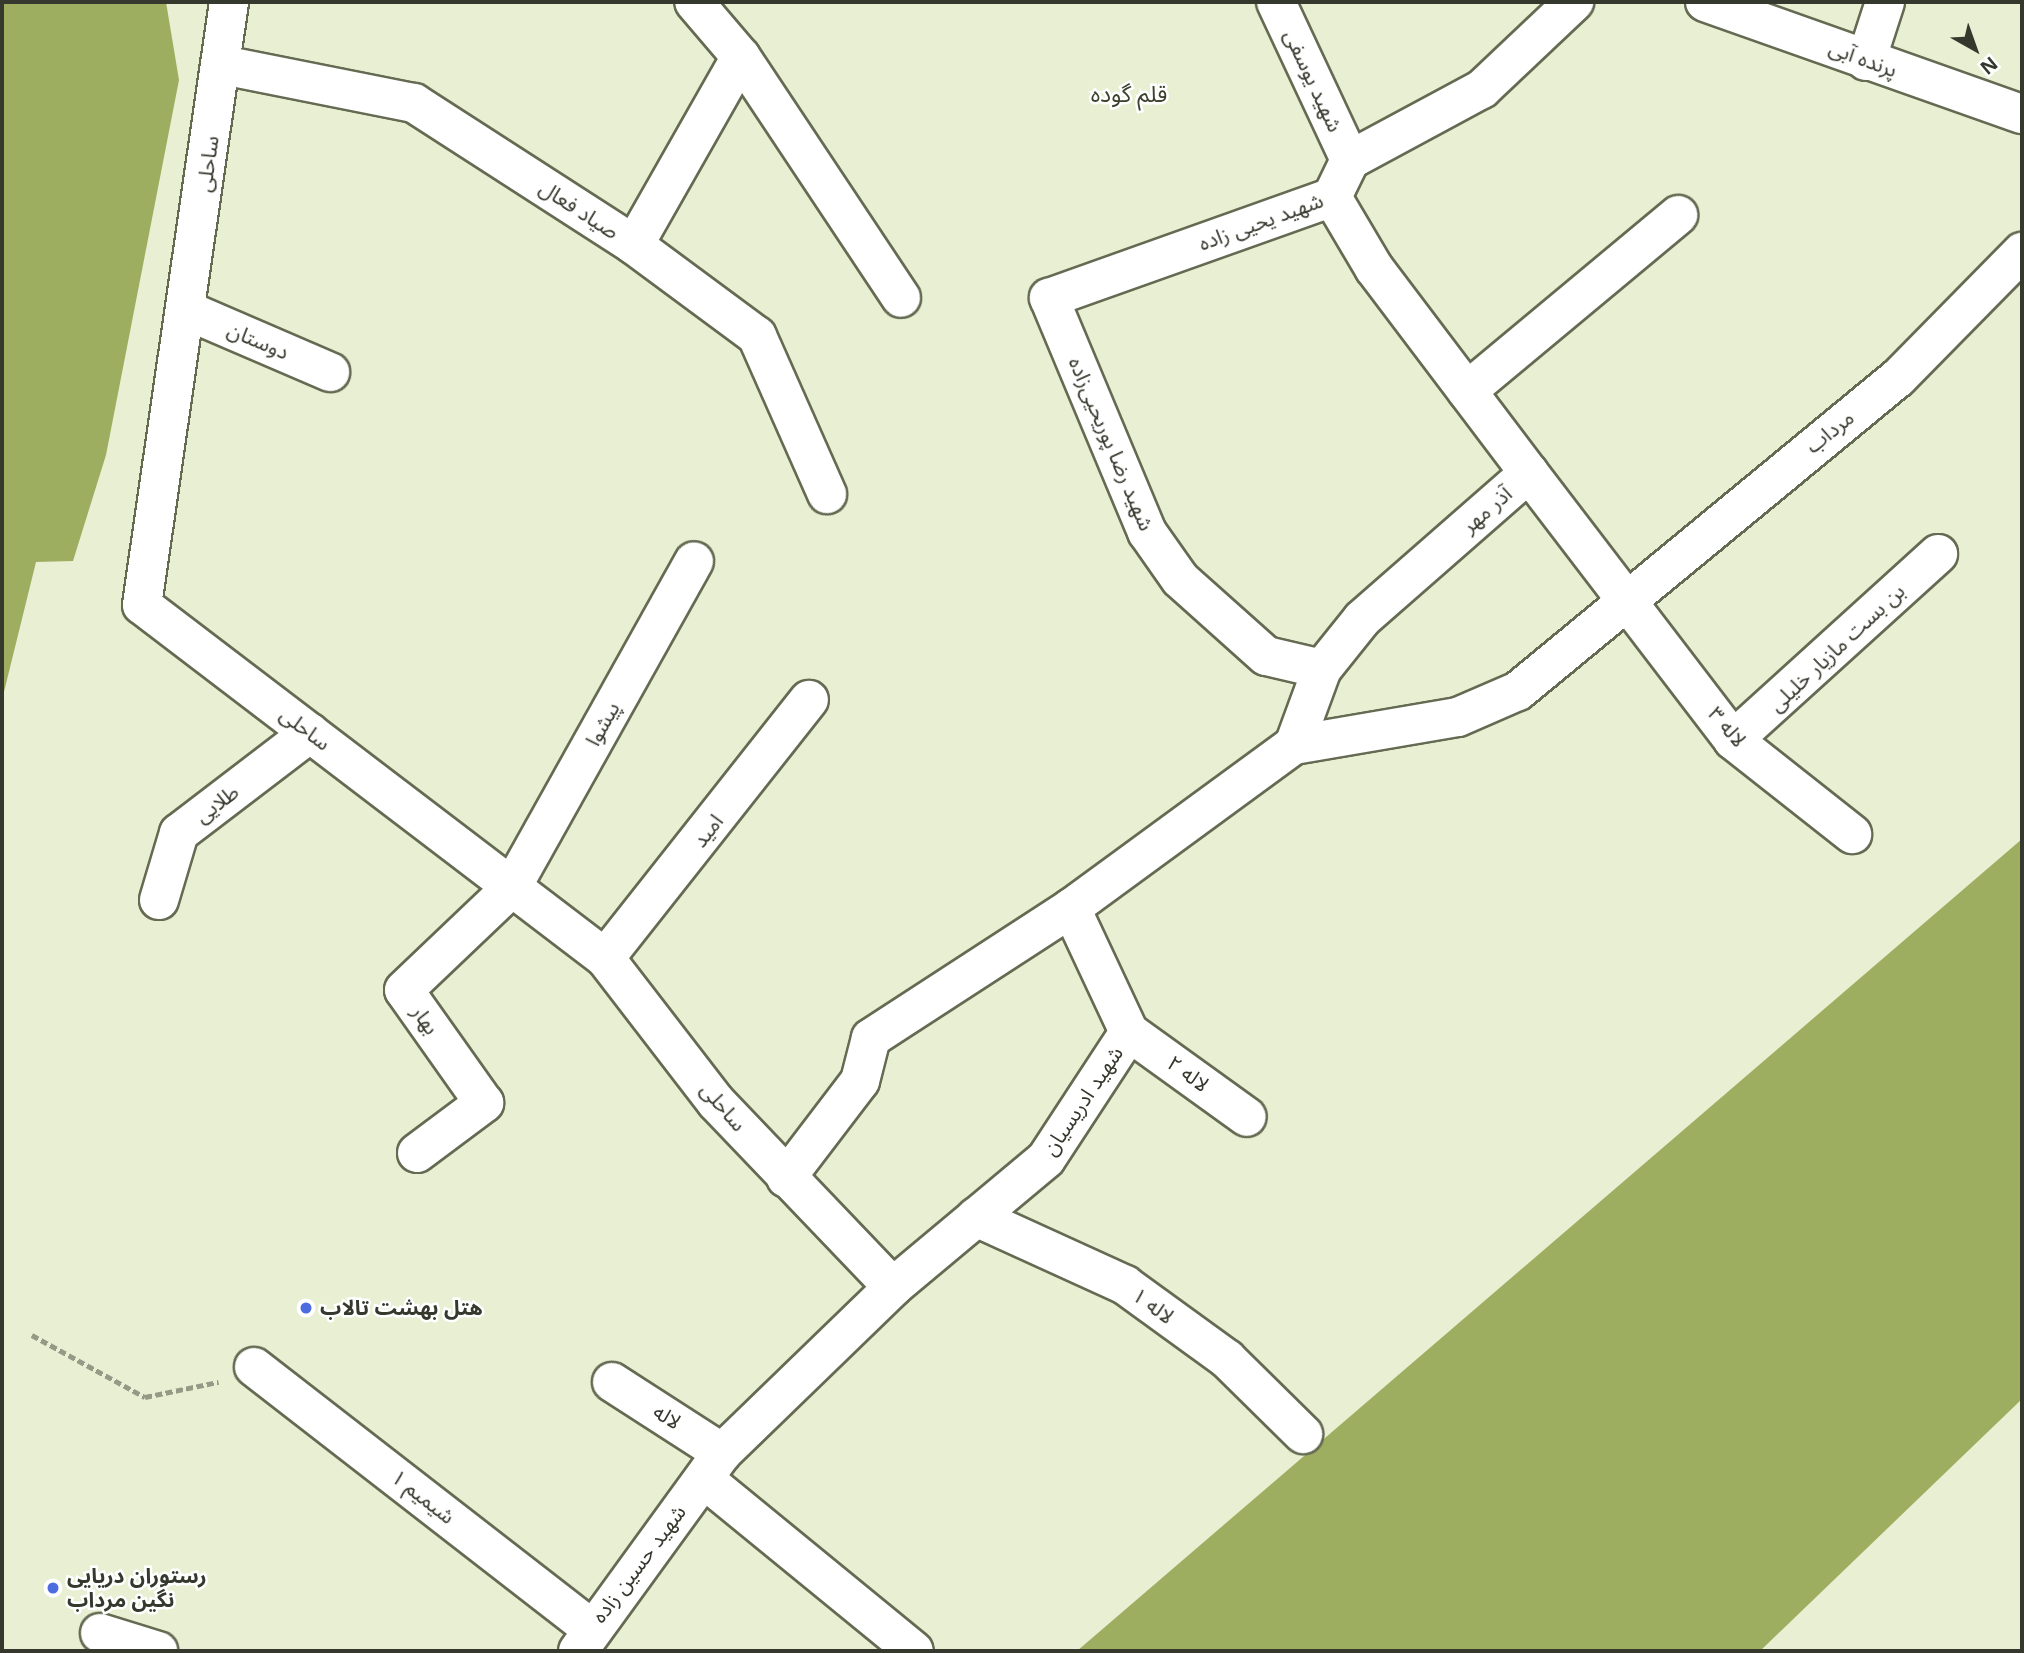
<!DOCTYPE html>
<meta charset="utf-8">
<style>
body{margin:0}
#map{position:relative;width:2024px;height:1653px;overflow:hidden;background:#e8efd3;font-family:Georgia,"Noto Sans Arabic",serif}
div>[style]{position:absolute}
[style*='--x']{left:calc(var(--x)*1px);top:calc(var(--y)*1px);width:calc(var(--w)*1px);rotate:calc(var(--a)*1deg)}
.water>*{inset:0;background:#9eae61}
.path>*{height:4.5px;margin-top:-2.25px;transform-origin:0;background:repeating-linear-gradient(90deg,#959a86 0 7px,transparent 0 10.5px)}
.roads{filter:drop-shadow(2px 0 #656a52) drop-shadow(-2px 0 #656a52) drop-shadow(0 2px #656a52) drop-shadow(0 -2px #656a52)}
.minor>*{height:38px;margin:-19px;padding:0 19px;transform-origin:19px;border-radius:19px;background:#fff}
.dots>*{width:19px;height:19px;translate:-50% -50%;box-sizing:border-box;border:4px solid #fff;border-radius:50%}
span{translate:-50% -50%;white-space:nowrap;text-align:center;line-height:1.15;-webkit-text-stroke:5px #fff;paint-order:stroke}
.street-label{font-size:21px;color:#35382d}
.poi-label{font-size:21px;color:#35382d;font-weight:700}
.left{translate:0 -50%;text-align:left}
.neighbourhood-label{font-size:23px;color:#3d422c}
.frame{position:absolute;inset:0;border:4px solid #35382d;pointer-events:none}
.north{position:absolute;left:1940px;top:14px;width:70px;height:70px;-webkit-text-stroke:5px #fff;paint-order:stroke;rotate:140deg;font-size:19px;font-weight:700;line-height:28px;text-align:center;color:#35382d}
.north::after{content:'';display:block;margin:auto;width:24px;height:32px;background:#35382d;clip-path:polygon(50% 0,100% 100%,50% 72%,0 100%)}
</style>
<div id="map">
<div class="water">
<div style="clip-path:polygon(2px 2px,166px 2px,179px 80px,106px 455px,73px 561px,36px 562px,2px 700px)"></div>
<div style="clip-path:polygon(2022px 839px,2022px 1399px,1760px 1651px,1077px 1651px)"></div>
</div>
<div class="path">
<div style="--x:32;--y:1335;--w:129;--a:28.8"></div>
<div style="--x:145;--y:1397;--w:75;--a:-11.6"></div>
</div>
<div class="roads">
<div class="minor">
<div style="--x:229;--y:2;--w:609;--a:98.21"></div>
<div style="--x:142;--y:605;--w:582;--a:37.32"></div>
<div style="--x:605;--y:958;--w:182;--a:52.4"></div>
<div style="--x:716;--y:1102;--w:256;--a:46.3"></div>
<div style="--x:1276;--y:2;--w:174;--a:64.9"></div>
<div style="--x:1705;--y:2;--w:336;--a:19.5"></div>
<div style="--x:741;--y:57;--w:289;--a:56.4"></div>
<div style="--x:1866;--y:61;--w:62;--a:-72.1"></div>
<div style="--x:223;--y:65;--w:195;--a:11.3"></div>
<div style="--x:414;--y:103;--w:262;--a:32.8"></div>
<div style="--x:634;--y:245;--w:153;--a:36.5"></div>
<div style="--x:757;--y:336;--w:173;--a:66.1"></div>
<div style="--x:634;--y:245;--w:216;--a:-60.4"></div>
<div style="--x:741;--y:57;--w:72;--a:-130.5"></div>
<div style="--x:186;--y:310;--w:157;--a:23.3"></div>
<div style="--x:1467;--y:391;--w:275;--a:-39.8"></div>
<div style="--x:1529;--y:473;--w:336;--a:52.6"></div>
<div style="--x:1733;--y:740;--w:152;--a:38.3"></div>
<div style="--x:1322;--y:669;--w:57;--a:-166.9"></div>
<div style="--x:1266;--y:656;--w:115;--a:-138.2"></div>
<div style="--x:1180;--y:579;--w:57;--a:-125.1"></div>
<div style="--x:1147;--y:532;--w:254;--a:-112.7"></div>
<div style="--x:1049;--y:298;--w:300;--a:-19.6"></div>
<div style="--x:1332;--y:197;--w:41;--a:-64.1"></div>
<div style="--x:1350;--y:160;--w:150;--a:-28.3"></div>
<div style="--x:1482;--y:89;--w:127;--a:-43.4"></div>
<div style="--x:1733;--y:740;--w:277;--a:-42.2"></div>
<div style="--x:1294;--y:745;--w:81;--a:-69.8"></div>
<div style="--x:1322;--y:669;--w:64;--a:-51.3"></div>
<div style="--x:1362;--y:619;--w:222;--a:-41.2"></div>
<div style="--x:1529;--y:473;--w:257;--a:-127.1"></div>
<div style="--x:1374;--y:268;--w:82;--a:-120.6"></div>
<div style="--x:159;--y:900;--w:70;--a:-73.4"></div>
<div style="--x:179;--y:833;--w:165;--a:-37.4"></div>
<div style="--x:605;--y:958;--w:329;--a:-51.7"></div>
<div style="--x:1129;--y:1032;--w:145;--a:35.8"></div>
<div style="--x:417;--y:1153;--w:84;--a:-36.7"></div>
<div style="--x:484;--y:1103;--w:138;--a:-125.3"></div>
<div style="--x:404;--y:990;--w:149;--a:-43.6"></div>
<div style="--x:512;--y:887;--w:373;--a:-60.8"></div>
<div style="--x:786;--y:1178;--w:122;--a:-52.7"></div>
<div style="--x:860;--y:1081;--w:44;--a:-75.7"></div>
<div style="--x:871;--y:1038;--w:239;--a:-33"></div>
<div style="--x:976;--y:1217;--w:164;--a:24.5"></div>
<div style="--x:1125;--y:1285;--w:126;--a:36"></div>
<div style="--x:1227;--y:1359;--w:107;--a:44.6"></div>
<div style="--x:254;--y:1367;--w:426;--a:37.8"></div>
<div style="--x:612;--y:1382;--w:131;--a:32.8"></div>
<div style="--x:704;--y:1479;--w:271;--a:39.3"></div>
<div style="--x:100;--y:1633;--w:61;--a:17.2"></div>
<div style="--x:578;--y:1651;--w:245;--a:-54"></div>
<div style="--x:722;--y:1453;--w:238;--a:-44.1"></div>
<div style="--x:893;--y:1287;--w:199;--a:-39.9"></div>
<div style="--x:1046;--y:1159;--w:152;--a:-56.8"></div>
<div style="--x:1129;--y:1032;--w:137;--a:-115.1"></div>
<div style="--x:1071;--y:908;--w:276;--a:-36.2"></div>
<div style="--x:1294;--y:745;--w:166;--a:-9.7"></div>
<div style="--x:1458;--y:717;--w:65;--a:-23.4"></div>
<div style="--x:1518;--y:691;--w:492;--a:-39.5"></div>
<div style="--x:1898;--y:378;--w:177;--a:-45.5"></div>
</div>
</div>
<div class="dots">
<div style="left:306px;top:1308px;background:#4d6ce0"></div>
<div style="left:53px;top:1588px;background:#4d6ce0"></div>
</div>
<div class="street-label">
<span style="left:1863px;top:59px;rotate:20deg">پرنده آبی</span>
<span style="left:1313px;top:81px;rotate:65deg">شهید یوسفی</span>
<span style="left:208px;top:164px;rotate:-82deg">ساحلی</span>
<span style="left:579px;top:210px;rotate:33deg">صیاد فعال</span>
<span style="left:1261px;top:222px;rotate:-20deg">شهید یحیی زاده</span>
<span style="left:258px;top:341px;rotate:23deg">دوستان</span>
<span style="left:1830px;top:432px;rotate:-39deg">مرداب</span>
<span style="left:1111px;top:444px;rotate:67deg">شهید رضا پوریحیی‌زاده</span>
<span style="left:1487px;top:510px;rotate:-41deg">آذر مهر</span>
<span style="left:1837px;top:648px;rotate:-43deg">بن بست مازیار خلیلی</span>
<span style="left:603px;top:724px;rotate:-61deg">پیشوا</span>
<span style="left:1727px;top:727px;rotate:49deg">لاله ۳</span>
<span style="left:305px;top:729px;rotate:37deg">ساحلی</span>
<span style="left:217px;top:804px;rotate:-37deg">طلایی</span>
<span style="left:708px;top:831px;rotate:-52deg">امید</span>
<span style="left:425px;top:1020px;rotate:55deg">بهار</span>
<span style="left:1188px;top:1074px;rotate:36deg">لاله ۲</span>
<span style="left:1083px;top:1101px;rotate:-56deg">شهید ادریسیان</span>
<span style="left:723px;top:1107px;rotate:49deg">ساحلی</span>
<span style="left:1153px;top:1306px;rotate:36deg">لاله ۱</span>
<span style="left:667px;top:1417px;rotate:32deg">لاله</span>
<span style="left:423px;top:1497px;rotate:38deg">شیمیم ۱</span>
<span style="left:639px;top:1564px;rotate:-53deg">شهید حسین زاده</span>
</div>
<div class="poi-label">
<span class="left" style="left:320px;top:1308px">هتل بهشت تالاب</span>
<span class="left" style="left:67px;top:1588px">رستوران دریایی<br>نگین مرداب</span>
</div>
<div class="neighbourhood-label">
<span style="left:1129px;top:95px">قلم گوده</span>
</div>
<div class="frame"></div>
<div class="north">N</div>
</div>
